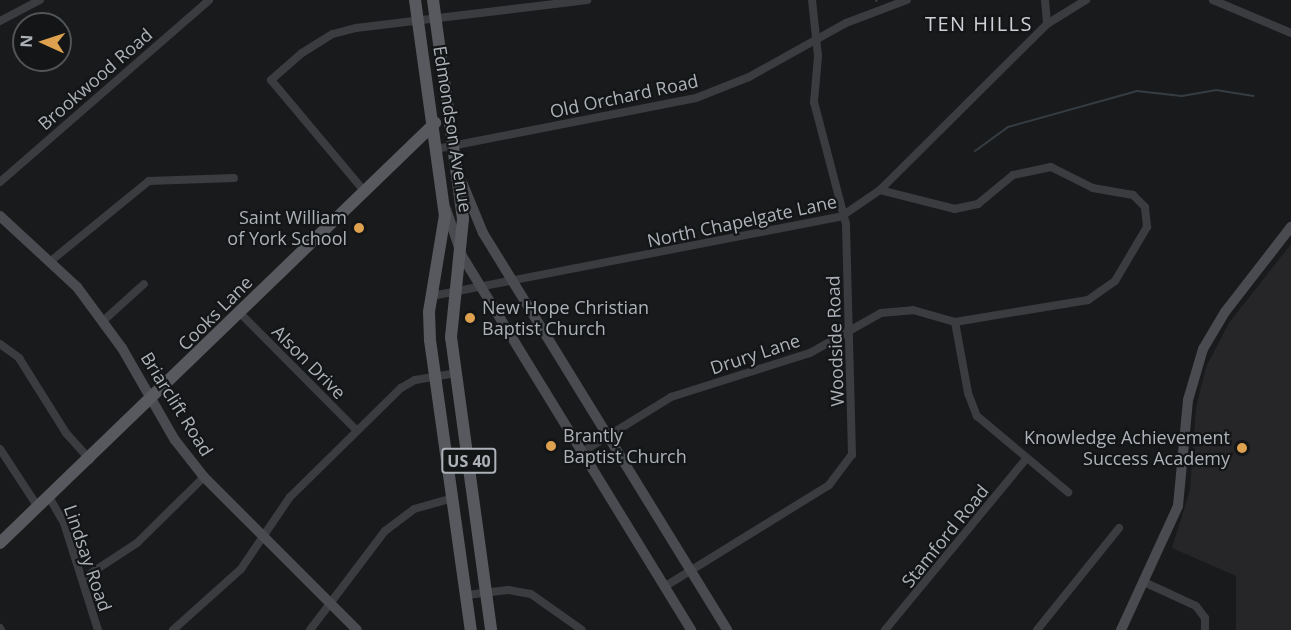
<!DOCTYPE html>
<style>
body{margin:0}
#map{position:relative;width:1291px;height:630px;overflow:hidden;background:#191a1b;font-family:"Open Sans",sans-serif}
div>[style]{position:absolute}
[style*='--x']{left:calc(var(--x)*1px);top:calc(var(--y)*1px);width:calc(var(--w)*1px);rotate:calc(var(--a)*1deg)}
.built>*{inset:0;background:#262628}
.stream>*{height:2px;margin:-1px;padding:0 1px;transform-origin:1px;border-radius:1px;background:#353d43}
.street>*{height:8px;margin:-4px;padding:0 4px;transform-origin:4px;border-radius:4px;background:#3b3c40}
.secondary>*{height:10px;margin:-5px;padding:0 5px;transform-origin:5px;border-radius:5px;background:#494b50}
.primary>*{height:12px;margin:-6px;padding:0 6px;transform-origin:6px;border-radius:6px;background:#57595e}
.dots>*{width:16px;height:16px;translate:-50% -50%;box-sizing:border-box;border:3px solid #141516;border-radius:50%}
span{translate:-50% -50%;white-space:nowrap;text-align:center;line-height:1.15;-webkit-text-stroke:4.5px #141516;paint-order:stroke}
.shield-label span{padding:2px 4px;background:#141516;border:2px solid;border-radius:4px;-webkit-text-stroke-width:0}
.shield-label{font-size:16px;color:#adb2b9;font-weight:700}
.street-label{font-size:18px;color:#adb2b9}
.poi-label{font-size:18px;color:#adb2b9}
.right{translate:-100% -50%;text-align:right}
.left{translate:0 -50%;text-align:left}
.neighbourhood-label{font-size:20px;color:#ced1d6;letter-spacing:1.5px}
.north{position:absolute;left:12px;top:12px;width:60px;height:60px;box-sizing:border-box;background:#141516;border:2px solid #515457;border-radius:50%;rotate:273deg;font-size:16px;font-weight:700;line-height:24px;text-align:center;color:#adb2b9}
.north::after{content:'';display:block;margin:auto;width:21px;height:27px;background:#dda14f;clip-path:polygon(50% 0,100% 100%,50% 72%,0 100%)}
</style>
<div id="map">
<div class="built">
<div style="clip-path:polygon(1291px 244px,1291px 630px,1236px 630px,1236px 576px,1172px 548px,1190px 490px,1196px 408px,1206px 367px,1229px 323px)"></div>
</div>
<div class="stream">
<div style="--x:876;--y:1;--w:1;--a:-45"></div>
<div style="--x:975;--y:151;--w:41;--a:-36"></div>
<div style="--x:1008;--y:127;--w:134;--a:-15.6"></div>
<div style="--x:1137;--y:91;--w:45;--a:6.3"></div>
<div style="--x:1182;--y:96;--w:35;--a:-10"></div>
<div style="--x:1216;--y:90;--w:38;--a:9"></div>
</div>
<div class="street">
<div style="--x:1045;--y:0;--w:24;--a:85"></div>
<div style="--x:1213;--y:0;--w:85;--a:22.9"></div>
<div style="--x:0;--y:21;--w:45;--a:-27.7"></div>
<div style="--x:436;--y:149;--w:265;--a:-11.1"></div>
<div style="--x:696;--y:98;--w:57;--a:-21.6"></div>
<div style="--x:749;--y:77;--w:111;--a:-29.1"></div>
<div style="--x:846;--y:23;--w:65;--a:-20.7"></div>
<div style="--x:0;--y:182;--w:277;--a:-41"></div>
<div style="--x:365;--y:192;--w:146;--a:-130"></div>
<div style="--x:271;--y:80;--w:41;--a:-41.1"></div>
<div style="--x:302;--y:53;--w:36;--a:-32"></div>
<div style="--x:333;--y:34;--w:24;--a:-15"></div>
<div style="--x:356;--y:28;--w:233;--a:-6.9"></div>
<div style="--x:52;--y:260;--w:125;--a:-39.2"></div>
<div style="--x:149;--y:181;--w:85;--a:-2"></div>
<div style="--x:432;--y:296;--w:418;--a:-11"></div>
<div style="--x:842;--y:216;--w:46;--a:-34.4"></div>
<div style="--x:880;--y:190;--w:235;--a:-44.8"></div>
<div style="--x:1047;--y:24;--w:46;--a:-31.6"></div>
<div style="--x:240;--y:313;--w:166;--a:45.2"></div>
<div style="--x:103;--y:321;--w:55;--a:-42.1"></div>
<div style="--x:955;--y:322;--w:72;--a:79.6"></div>
<div style="--x:968;--y:393;--w:25;--a:69"></div>
<div style="--x:977;--y:416;--w:119;--a:39.9"></div>
<div style="--x:0;--y:344;--w:24;--a:36"></div>
<div style="--x:19;--y:358;--w:89;--a:57.9"></div>
<div style="--x:66;--y:433;--w:36;--a:48"></div>
<div style="--x:0;--y:449;--w:69;--a:56.8"></div>
<div style="--x:582;--y:452;--w:105;--a:-31.7"></div>
<div style="--x:671;--y:397;--w:146;--a:-17.6"></div>
<div style="--x:810;--y:353;--w:81;--a:-29.4"></div>
<div style="--x:881;--y:313;--w:32;--a:-5"></div>
<div style="--x:913;--y:310;--w:44;--a:15.9"></div>
<div style="--x:955;--y:322;--w:135;--a:-9.4"></div>
<div style="--x:1088;--y:300;--w:33;--a:-35"></div>
<div style="--x:1115;--y:281;--w:63;--a:-59.3"></div>
<div style="--x:1147;--y:227;--w:20;--a:-96"></div>
<div style="--x:1145;--y:207;--w:17;--a:-135"></div>
<div style="--x:1133;--y:195;--w:41;--a:-170.1"></div>
<div style="--x:1093;--y:188;--w:47;--a:-153.4"></div>
<div style="--x:1051;--y:167;--w:39;--a:168"></div>
<div style="--x:1013;--y:175;--w:45;--a:140.4"></div>
<div style="--x:978;--y:204;--w:24;--a:168"></div>
<div style="--x:955;--y:209;--w:77;--a:-165.8"></div>
<div style="--x:49;--y:497;--w:30;--a:60"></div>
<div style="--x:64;--y:523;--w:112;--a:72.4"></div>
<div style="--x:82;--y:579;--w:66;--a:-33.2"></div>
<div style="--x:137;--y:543;--w:94;--a:-44.6"></div>
<div style="--x:1144;--y:582;--w:57;--a:24.8"></div>
<div style="--x:1196;--y:606;--w:15;--a:53"></div>
<div style="--x:1205;--y:618;--w:12;--a:90"></div>
<div style="--x:664;--y:587;--w:194;--a:-31.7"></div>
<div style="--x:829;--y:485;--w:38;--a:-53"></div>
<div style="--x:852;--y:455;--w:231;--a:-91.5"></div>
<div style="--x:846;--y:224;--w:126;--a:-104.7"></div>
<div style="--x:814;--y:102;--w:46;--a:-85"></div>
<div style="--x:818;--y:56;--w:56;--a:-96.1"></div>
<div style="--x:467;--y:595;--w:41;--a:-7"></div>
<div style="--x:508;--y:590;--w:23;--a:10"></div>
<div style="--x:531;--y:594;--w:62;--a:35.2"></div>
<div style="--x:0;--y:628;--w:2;--a:63"></div>
<div style="--x:173;--y:630;--w:91;--a:-41.9"></div>
<div style="--x:241;--y:569;--w:87;--a:-55.8"></div>
<div style="--x:290;--y:497;--w:156;--a:-44.5"></div>
<div style="--x:401;--y:388;--w:16;--a:-30"></div>
<div style="--x:415;--y:380;--w:43;--a:-9.5"></div>
<div style="--x:310;--y:630;--w:124;--a:-52.9"></div>
<div style="--x:385;--y:531;--w:36;--a:-37"></div>
<div style="--x:414;--y:509;--w:41;--a:-15.8"></div>
<div style="--x:885;--y:630;--w:222;--a:-50.5"></div>
<div style="--x:1037;--y:630;--w:131;--a:-51.2"></div>
</div>
<div class="secondary">
<div style="--x:462;--y:182;--w:55;--a:67.6"></div>
<div style="--x:483;--y:233;--w:466;--a:58.4"></div>
<div style="--x:446;--y:209;--w:50;--a:71.2"></div>
<div style="--x:462;--y:256;--w:439;--a:58.5"></div>
<div style="--x:0;--y:216;--w:105;--a:42.7"></div>
<div style="--x:77;--y:287;--w:76;--a:53.6"></div>
<div style="--x:122;--y:348;--w:106;--a:60.1"></div>
<div style="--x:175;--y:440;--w:47;--a:51.9"></div>
<div style="--x:204;--y:477;--w:216;--a:45"></div>
<div style="--x:1121;--y:630;--w:136;--a:-65.3"></div>
<div style="--x:1178;--y:506;--w:106;--a:-84.6"></div>
<div style="--x:1188;--y:400;--w:53;--a:-73.6"></div>
<div style="--x:1203;--y:349;--w:43;--a:-59.3"></div>
<div style="--x:1225;--y:312;--w:108;--a:-52.2"></div>
</div>
<div class="primary">
<div style="--x:415;--y:0;--w:217;--a:82.1"></div>
<div style="--x:445;--y:215;--w:98;--a:99.4"></div>
<div style="--x:429;--y:312;--w:28;--a:88"></div>
<div style="--x:430;--y:340;--w:293;--a:82"></div>
<div style="--x:433;--y:0;--w:221;--a:82.2"></div>
<div style="--x:463;--y:219;--w:119;--a:95.8"></div>
<div style="--x:451;--y:337;--w:296;--a:82.2"></div>
<div style="--x:0;--y:543;--w:605;--a:-43.99"></div>
</div>
<div class="dots">
<div style="left:359px;top:228px;background:#dda14f"></div>
<div style="left:470px;top:318px;background:#dda14f"></div>
<div style="left:551px;top:446px;background:#dda14f"></div>
<div style="left:1242px;top:448px;background:#dda14f"></div>
</div>
<div class="shield-label">
<span style="left:469px;top:461px">US 40</span>
</div>
<div class="street-label">
<span style="left:95px;top:79px;rotate:-41deg">Brookwood Road</span>
<span style="left:624px;top:96px;rotate:-12deg">Old Orchard Road</span>
<span style="left:453px;top:129px;rotate:81deg">Edmondson Avenue</span>
<span style="left:742px;top:221px;rotate:-12deg">North Chapelgate Lane</span>
<span style="left:215px;top:313px;rotate:-45deg">Cooks Lane</span>
<span style="left:835px;top:341px;rotate:-92deg">Woodside Road</span>
<span style="left:755px;top:354px;rotate:-18deg">Drury Lane</span>
<span style="left:309px;top:362px;rotate:45deg">Alson Drive</span>
<span style="left:177px;top:404px;rotate:58deg">Briarclift Road</span>
<span style="left:945px;top:536px;rotate:-51deg">Stamford Road</span>
<span style="left:88px;top:558px;rotate:71deg">Lindsay Road</span>
</div>
<div class="poi-label">
<span class="right" style="left:347px;top:228px">Saint William<br>of York School</span>
<span class="left" style="left:482px;top:318px">New Hope Christian<br>Baptist Church</span>
<span class="left" style="left:563px;top:446px">Brantly<br>Baptist Church</span>
<span class="right" style="left:1230px;top:448px">Knowledge Achievement<br>Success Academy</span>
</div>
<div class="neighbourhood-label">
<span style="left:979px;top:23px">TEN HILLS</span>
</div>
<div class="north">N</div>
</div>
